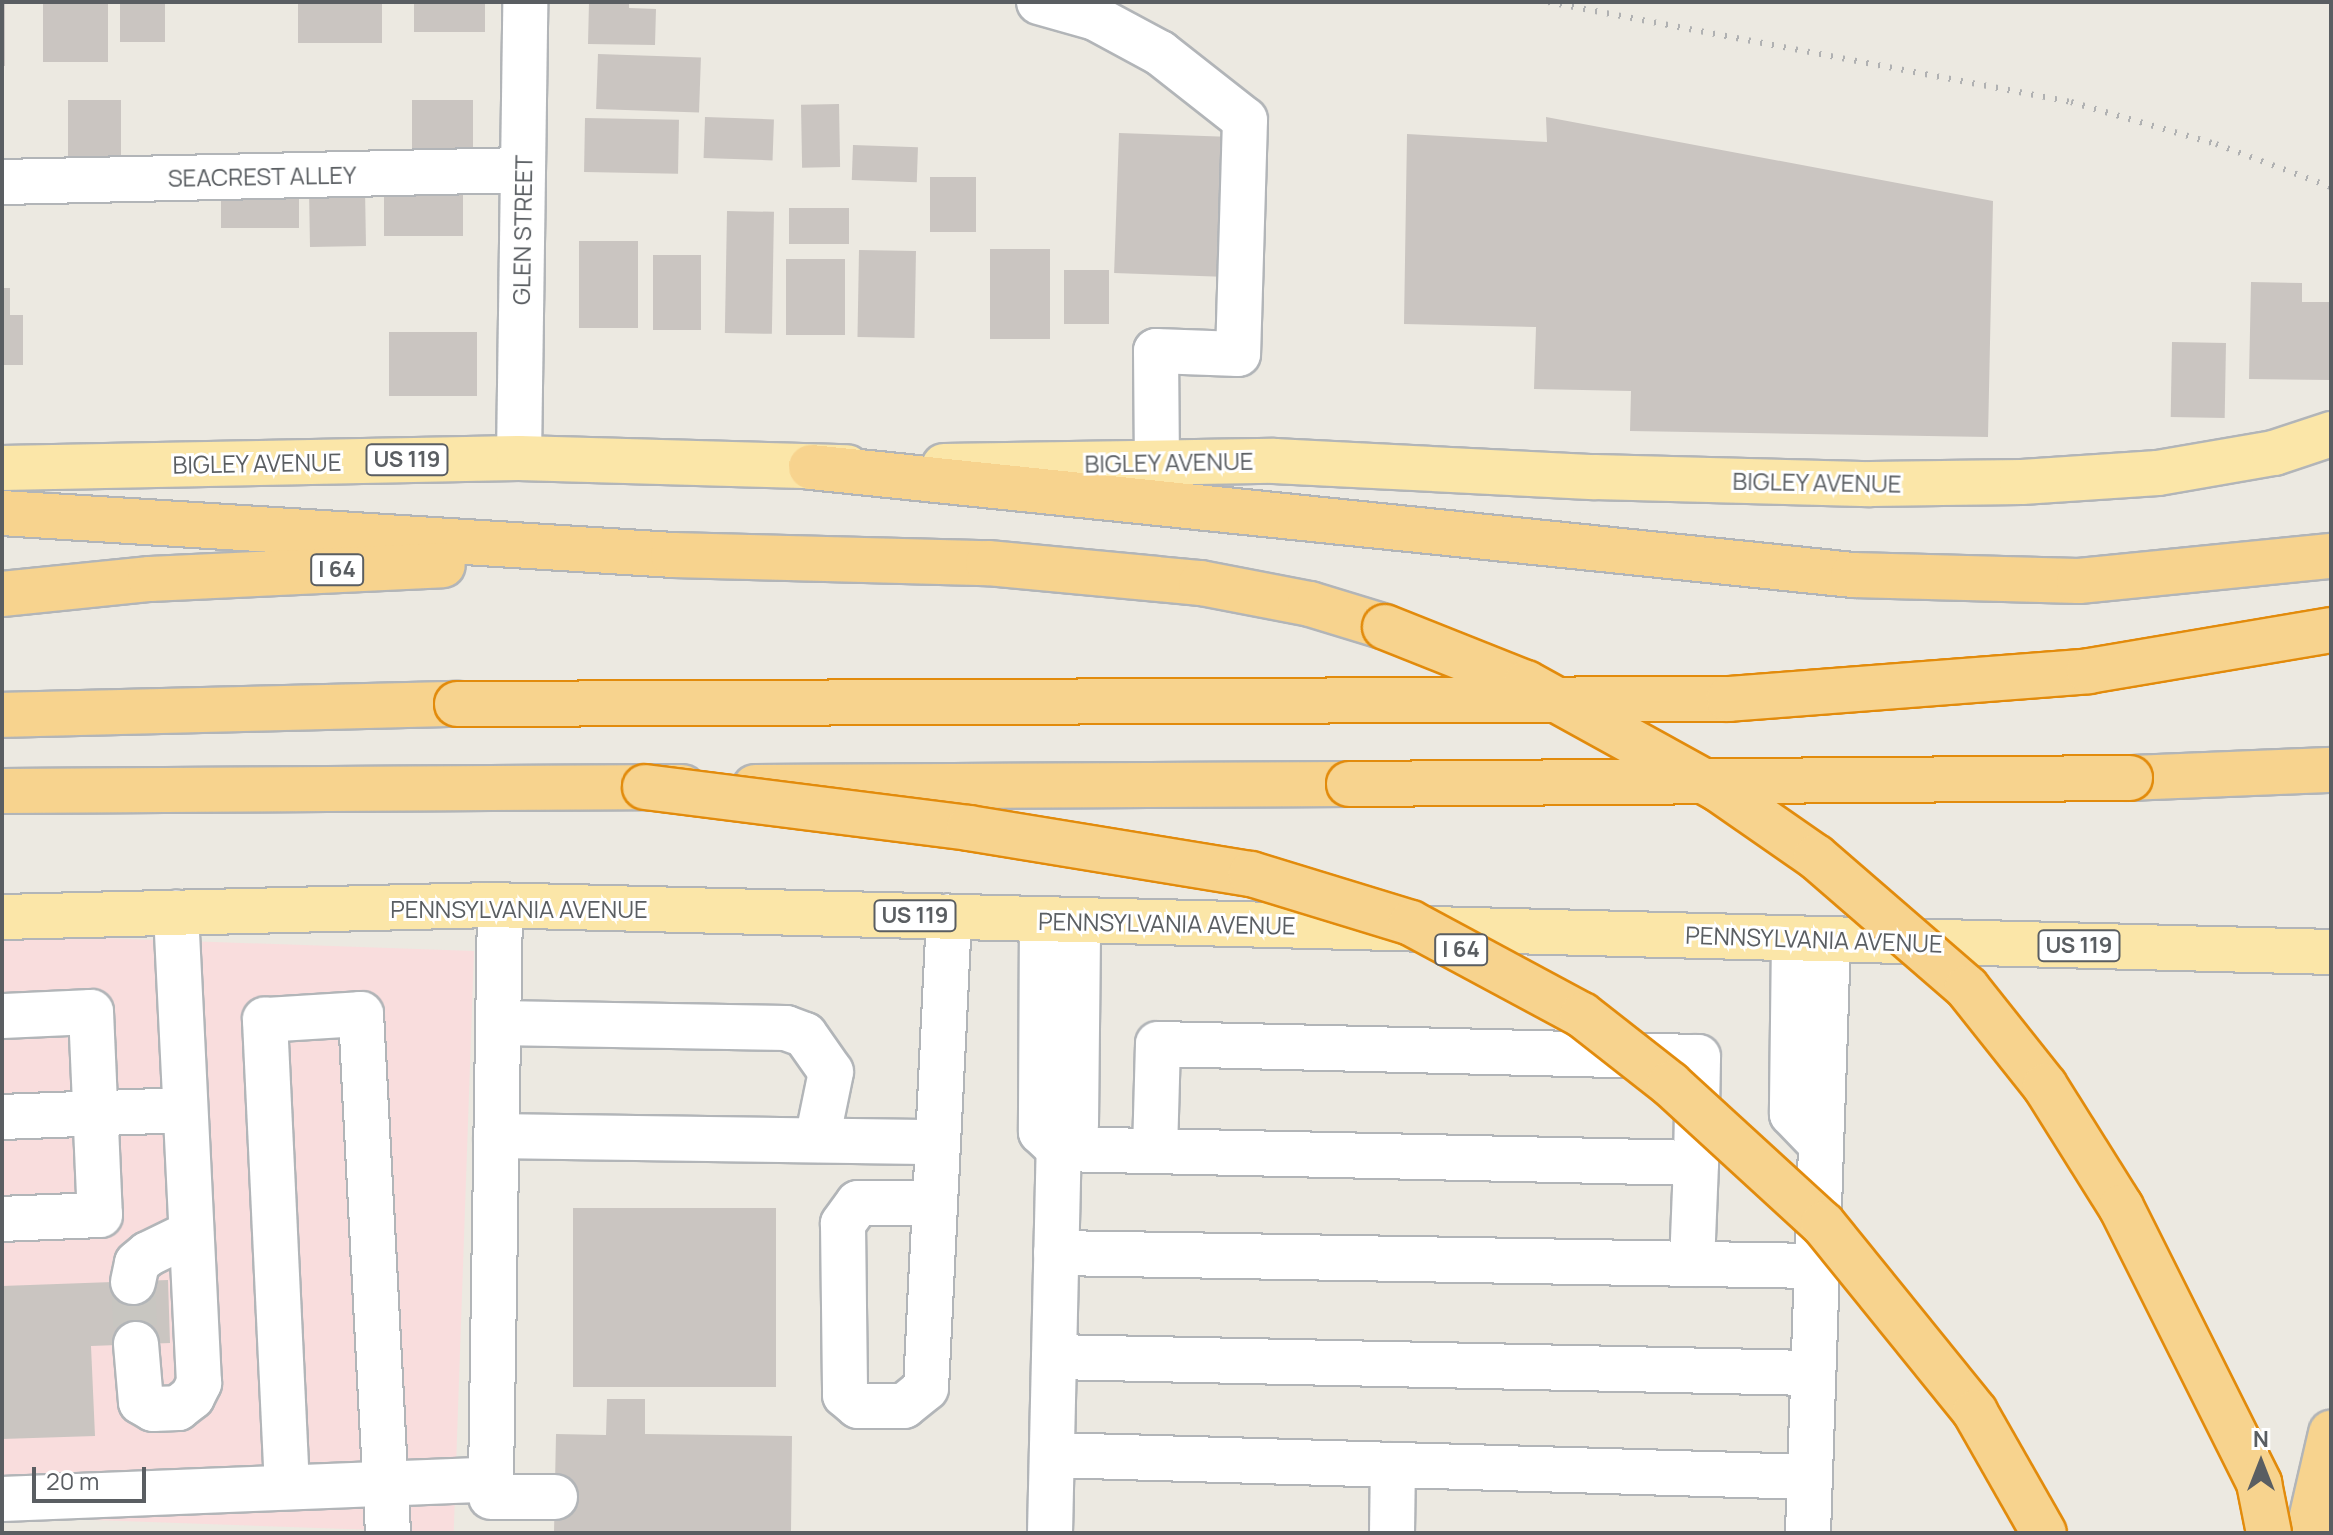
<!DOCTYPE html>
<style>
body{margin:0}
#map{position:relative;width:2333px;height:1535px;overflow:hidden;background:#ece9e1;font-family:Manrope,sans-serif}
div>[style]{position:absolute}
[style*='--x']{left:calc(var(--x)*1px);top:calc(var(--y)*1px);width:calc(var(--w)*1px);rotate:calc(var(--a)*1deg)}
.medical>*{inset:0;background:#f9dddd;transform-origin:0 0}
.building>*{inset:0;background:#cac5c1;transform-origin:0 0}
.minor-tunnel>*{height:44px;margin-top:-22px;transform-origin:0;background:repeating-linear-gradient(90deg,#c8c6c1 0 44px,transparent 0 66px)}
.roads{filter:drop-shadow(2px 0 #b2b5b8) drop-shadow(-2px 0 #b2b5b8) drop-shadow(0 2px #b2b5b8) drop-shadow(0 -2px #b2b5b8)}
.minor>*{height:44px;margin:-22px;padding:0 22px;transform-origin:22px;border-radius:22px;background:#fff}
.major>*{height:44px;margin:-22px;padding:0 22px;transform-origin:22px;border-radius:22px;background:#fbe6a8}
.highway>*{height:44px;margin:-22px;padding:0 22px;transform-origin:22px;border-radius:22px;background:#f7d38e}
.rail>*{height:6px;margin-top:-3px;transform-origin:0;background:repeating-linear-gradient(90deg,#b0b1b2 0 2px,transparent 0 12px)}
.bridges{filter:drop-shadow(2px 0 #e28b0c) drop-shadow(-2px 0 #e28b0c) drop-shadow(0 2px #e28b0c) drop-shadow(0 -2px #e28b0c)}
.highway-bridge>*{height:44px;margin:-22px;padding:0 22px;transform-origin:22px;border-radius:22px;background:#f7d38e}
span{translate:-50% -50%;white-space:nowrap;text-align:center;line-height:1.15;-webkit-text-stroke:6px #fff;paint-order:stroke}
.shield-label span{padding:2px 6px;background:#fff;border:2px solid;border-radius:6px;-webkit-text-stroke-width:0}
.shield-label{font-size:22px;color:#5a5e62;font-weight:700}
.street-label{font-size:24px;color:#5a5e62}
.frame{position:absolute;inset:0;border:4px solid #5a5e62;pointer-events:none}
.north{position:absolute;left:2221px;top:1423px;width:80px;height:80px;-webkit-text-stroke:6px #fff;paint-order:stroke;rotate:0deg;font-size:22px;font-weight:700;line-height:32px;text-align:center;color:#5a5e62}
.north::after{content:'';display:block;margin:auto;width:28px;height:36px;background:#5a5e62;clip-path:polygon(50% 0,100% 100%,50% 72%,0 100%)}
.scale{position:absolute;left:32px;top:1467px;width:114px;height:36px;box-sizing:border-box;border:4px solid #5a5e62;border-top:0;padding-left:10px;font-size:24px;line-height:28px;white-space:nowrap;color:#5a5e62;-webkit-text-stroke:6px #fff;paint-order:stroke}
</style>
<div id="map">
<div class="medical">
<div style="left:474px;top:951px;width:582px;height:472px;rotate:92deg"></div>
</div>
<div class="building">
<div style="left:43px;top:2px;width:65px;height:60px"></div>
<div style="left:120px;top:2px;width:45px;height:40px"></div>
<div style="left:298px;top:2px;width:84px;height:41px"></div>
<div style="left:414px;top:2px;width:71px;height:30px"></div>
<div style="clip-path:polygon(589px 2px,629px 2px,629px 8px,656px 9px,655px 45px,588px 44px)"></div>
<div style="left:2px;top:3px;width:3px;height:63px"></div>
<div style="left:598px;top:54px;width:103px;height:55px;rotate:2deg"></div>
<div style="left:68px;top:100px;width:53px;height:60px"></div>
<div style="left:412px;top:100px;width:61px;height:57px"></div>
<div style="left:839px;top:104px;width:63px;height:38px;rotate:89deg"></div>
<div style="left:705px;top:117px;width:69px;height:41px;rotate:2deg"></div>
<div style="clip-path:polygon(1546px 117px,1993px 201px,1988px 437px,1630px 431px,1631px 391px,1534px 389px,1536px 327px,1404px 324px,1407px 134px,1547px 142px)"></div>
<div style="left:585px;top:118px;width:94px;height:54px;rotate:1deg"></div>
<div style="left:1119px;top:133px;width:121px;height:140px;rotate:2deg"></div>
<div style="left:853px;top:145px;width:65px;height:35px;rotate:2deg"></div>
<div style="left:930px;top:177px;width:46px;height:55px"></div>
<div style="left:221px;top:188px;width:78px;height:40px"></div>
<div style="left:384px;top:188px;width:79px;height:48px"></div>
<div style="left:365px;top:189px;width:57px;height:56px;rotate:89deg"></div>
<div style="left:789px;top:208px;width:60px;height:36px"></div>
<div style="left:727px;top:211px;width:47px;height:122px;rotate:1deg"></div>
<div style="left:579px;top:241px;width:59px;height:87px"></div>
<div style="left:990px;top:249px;width:60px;height:90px"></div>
<div style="left:859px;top:250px;width:57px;height:87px;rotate:1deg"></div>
<div style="left:653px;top:255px;width:48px;height:75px"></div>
<div style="left:786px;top:259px;width:59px;height:76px"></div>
<div style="left:1064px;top:270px;width:45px;height:54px"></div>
<div style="clip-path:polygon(2251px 282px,2302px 283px,2302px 302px,2331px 302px,2331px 380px,2249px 379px)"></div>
<div style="clip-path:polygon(2px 288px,10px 288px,10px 315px,23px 315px,23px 365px,2px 365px)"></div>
<div style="left:389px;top:332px;width:88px;height:64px"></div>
<div style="left:2172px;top:342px;width:54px;height:75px;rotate:1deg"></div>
<div style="left:573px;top:1208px;width:203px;height:179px"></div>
<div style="clip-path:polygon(168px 1280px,170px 1343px,91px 1346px,95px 1436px,2px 1439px,2px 1286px)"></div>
<div style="clip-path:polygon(607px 1399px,645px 1399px,645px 1434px,792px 1436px,791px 1533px,554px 1533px,556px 1434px,606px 1435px)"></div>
</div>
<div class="minor-tunnel">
<div style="--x:133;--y:1282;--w:62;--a:87.2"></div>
</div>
<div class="roads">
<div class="minor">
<div style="--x:1039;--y:2;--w:58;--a:15.9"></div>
<div style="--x:1095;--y:18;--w:74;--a:28.3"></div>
<div style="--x:1160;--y:53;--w:108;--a:38.2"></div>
<div style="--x:1245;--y:120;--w:234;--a:91.7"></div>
<div style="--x:1238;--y:354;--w:82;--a:-177.9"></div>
<div style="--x:1156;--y:351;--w:112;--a:89.5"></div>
<div style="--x:2;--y:182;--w:521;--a:-1.32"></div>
<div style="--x:519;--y:458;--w:456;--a:-89.2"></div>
<div style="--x:1042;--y:919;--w:213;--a:90.3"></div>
<div style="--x:1041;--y:1132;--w:25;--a:43"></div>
<div style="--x:1059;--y:1149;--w:30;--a:-56"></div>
<div style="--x:1076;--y:1124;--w:204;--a:-89.4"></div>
<div style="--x:1794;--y:939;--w:175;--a:90.7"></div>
<div style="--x:1792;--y:1114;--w:36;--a:46"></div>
<div style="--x:2;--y:1016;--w:89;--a:-2.6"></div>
<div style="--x:91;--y:1012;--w:203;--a:87.5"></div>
<div style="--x:100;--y:1215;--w:98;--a:177.7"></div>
<div style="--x:498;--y:1023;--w:288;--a:1"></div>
<div style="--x:786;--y:1028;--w:20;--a:20"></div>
<div style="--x:805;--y:1035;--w:45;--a:54.9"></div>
<div style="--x:831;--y:1072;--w:69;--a:101.6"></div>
<div style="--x:2;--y:1117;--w:183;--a:-2.2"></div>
<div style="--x:496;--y:1136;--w:442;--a:0.8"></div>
<div style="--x:935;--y:1203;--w:77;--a:180"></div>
<div style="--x:858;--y:1203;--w:26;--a:126"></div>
<div style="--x:843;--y:1224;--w:171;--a:89.3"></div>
<div style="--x:845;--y:1395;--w:17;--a:40"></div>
<div style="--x:858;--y:1406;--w:46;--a:0"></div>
<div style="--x:904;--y:1406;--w:28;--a:-39"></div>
<div style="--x:926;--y:1388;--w:472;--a:-87.2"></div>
<div style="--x:1056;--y:1253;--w:758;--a:0.98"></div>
<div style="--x:1692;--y:1264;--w:101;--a:-87.7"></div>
<div style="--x:133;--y:1282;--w:19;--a:-78"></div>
<div style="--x:137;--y:1263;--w:14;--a:-39"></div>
<div style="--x:148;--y:1254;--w:48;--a:-26"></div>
<div style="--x:136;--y:1344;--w:58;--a:85.1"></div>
<div style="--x:141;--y:1402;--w:14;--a:30"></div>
<div style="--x:153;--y:1409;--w:25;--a:-2"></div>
<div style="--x:178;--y:1408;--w:18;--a:-38"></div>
<div style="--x:192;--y:1397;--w:16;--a:-63"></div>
<div style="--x:199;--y:1383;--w:471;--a:-92.8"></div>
<div style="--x:1054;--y:1357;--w:758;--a:1.21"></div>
<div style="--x:1052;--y:1455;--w:757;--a:1.66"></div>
<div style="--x:287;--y:1487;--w:468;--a:-92.7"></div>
<div style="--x:265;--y:1020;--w:96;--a:-3.6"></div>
<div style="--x:361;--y:1014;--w:520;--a:87.02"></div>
<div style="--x:491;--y:1497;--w:64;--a:0"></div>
<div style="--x:2;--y:1499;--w:489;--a:-2.3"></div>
<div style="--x:491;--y:1479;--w:573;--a:-89.1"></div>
<div style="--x:1050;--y:1533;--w:384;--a:-88.7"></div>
<div style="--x:1059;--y:1149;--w:637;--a:1.26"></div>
<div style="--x:1696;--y:1163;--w:106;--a:-88.9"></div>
<div style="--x:1698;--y:1057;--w:540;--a:-178.62"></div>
<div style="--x:1158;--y:1044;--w:106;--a:91.6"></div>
<div style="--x:1392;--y:1533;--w:68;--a:-89.2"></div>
<div style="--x:1808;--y:1533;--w:593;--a:-88.07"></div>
</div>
<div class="major">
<div style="--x:944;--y:466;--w:330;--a:-0.9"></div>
<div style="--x:1274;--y:461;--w:321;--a:2.9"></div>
<div style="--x:1595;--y:477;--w:276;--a:1.5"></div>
<div style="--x:1871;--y:484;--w:151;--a:-0.8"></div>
<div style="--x:2022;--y:482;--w:136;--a:-3.8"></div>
<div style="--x:2158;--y:473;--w:118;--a:-9.8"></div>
<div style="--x:2274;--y:453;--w:60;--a:-18.4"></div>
<div style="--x:2;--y:468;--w:517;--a:-1.11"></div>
<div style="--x:519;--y:458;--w:328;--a:1.6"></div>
<div style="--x:2;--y:917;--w:487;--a:-1.4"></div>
<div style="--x:489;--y:905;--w:1843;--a:1.46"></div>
</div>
<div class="highway">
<div style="--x:811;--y:467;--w:1048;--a:5.92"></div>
<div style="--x:1853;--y:575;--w:226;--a:1.5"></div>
<div style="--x:2079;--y:581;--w:253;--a:-5.7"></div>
<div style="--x:2;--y:513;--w:672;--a:3.58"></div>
<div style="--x:673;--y:555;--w:315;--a:1.5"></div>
<div style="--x:988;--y:563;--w:214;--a:5.4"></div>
<div style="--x:1201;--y:583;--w:111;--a:10.9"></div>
<div style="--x:1310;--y:604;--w:78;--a:17"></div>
<div style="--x:2;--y:594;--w:149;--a:-5.8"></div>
<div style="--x:150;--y:579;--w:293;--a:-2.7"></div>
<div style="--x:2;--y:715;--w:455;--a:-1.4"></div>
<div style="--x:2130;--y:778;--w:201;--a:-2.3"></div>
<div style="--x:755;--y:787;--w:594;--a:-0.29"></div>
<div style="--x:2;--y:791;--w:680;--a:-0.34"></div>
<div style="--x:2308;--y:1533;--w:103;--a:-77"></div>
</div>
</div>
<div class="rail">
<div style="--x:1548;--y:2;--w:532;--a:10.82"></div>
<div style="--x:2071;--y:102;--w:151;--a:16.2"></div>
<div style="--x:2216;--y:144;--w:123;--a:20.5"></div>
</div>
<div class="bridges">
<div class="highway-bridge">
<div style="--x:1385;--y:627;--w:152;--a:21.7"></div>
<div style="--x:1526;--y:683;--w:219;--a:28.9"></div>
<div style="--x:1718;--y:789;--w:119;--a:34.8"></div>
<div style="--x:1816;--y:857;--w:200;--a:40.9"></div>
<div style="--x:1967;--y:988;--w:125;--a:51.5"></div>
<div style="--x:2045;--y:1086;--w:143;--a:57.9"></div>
<div style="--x:2121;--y:1207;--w:309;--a:63.4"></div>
<div style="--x:2259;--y:1483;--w:51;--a:78.7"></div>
<div style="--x:457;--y:704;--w:1272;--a:-0.23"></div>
<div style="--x:1729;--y:699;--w:361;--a:-4.4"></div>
<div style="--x:2089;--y:671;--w:245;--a:-9.6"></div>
<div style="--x:1349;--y:784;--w:781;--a:-0.44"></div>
<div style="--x:645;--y:787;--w:327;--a:7.2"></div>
<div style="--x:969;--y:828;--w:286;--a:9.3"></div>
<div style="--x:1251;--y:874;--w:167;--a:17"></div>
<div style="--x:1411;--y:923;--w:194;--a:28.3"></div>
<div style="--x:1582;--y:1015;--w:112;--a:38.1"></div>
<div style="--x:1670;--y:1084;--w:207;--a:42.5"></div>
<div style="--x:1823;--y:1224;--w:242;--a:51"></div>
<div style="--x:1975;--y:1412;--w:139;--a:60.3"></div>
</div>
</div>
<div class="shield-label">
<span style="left:407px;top:460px">US 119</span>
<span style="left:337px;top:570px">I 64</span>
<span style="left:915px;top:916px">US 119</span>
<span style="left:2079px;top:946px">US 119</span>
<span style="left:1461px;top:950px">I 64</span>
</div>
<div class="street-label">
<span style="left:262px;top:176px;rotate:-1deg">SEACREST ALLEY</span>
<span style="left:522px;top:230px;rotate:-89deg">GLEN STREET</span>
<span style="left:1169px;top:462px;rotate:-1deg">BIGLEY AVENUE</span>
<span style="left:257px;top:463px;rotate:-1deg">BIGLEY AVENUE</span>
<span style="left:1817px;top:482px;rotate:1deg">BIGLEY AVENUE</span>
<span style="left:519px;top:909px">PENNSYLVANIA AVENUE</span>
<span style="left:1167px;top:923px;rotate:1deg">PENNSYLVANIA AVENUE</span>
<span style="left:1814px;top:939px;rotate:2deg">PENNSYLVANIA AVENUE</span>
</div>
<div class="frame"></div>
<div class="north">N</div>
<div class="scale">20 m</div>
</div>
